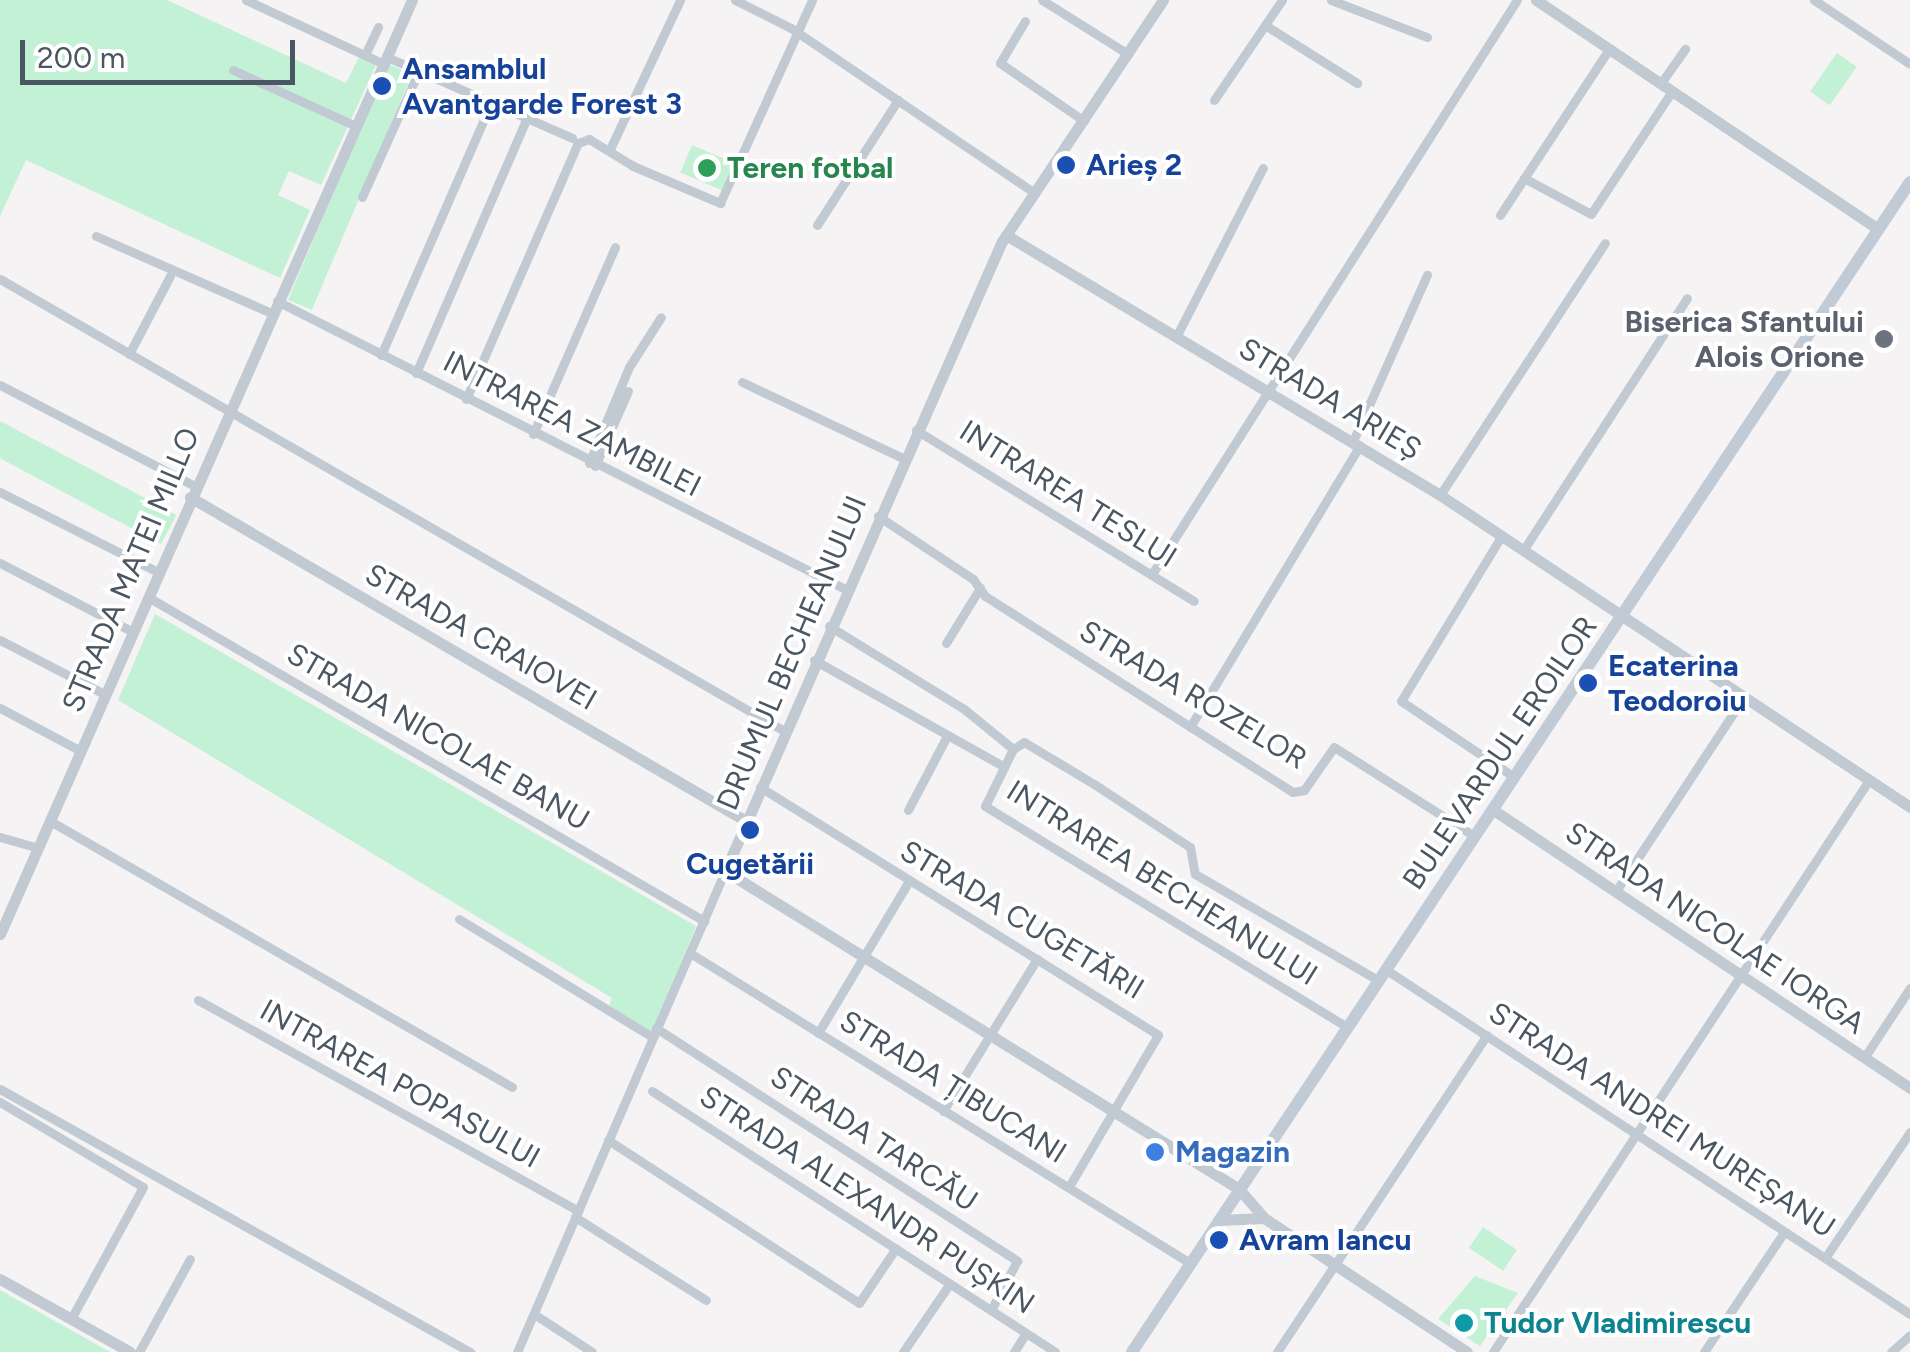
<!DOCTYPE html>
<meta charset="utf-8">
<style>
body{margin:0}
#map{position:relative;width:1910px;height:1352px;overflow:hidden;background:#f5f3f3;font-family:Figtree,sans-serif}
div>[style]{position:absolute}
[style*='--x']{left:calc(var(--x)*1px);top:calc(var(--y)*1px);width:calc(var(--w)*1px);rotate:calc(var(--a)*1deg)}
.green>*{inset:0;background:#c3f1d5;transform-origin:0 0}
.minor>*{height:9px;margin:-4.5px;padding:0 4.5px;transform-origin:4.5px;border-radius:4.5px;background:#c1cad2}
.tertiary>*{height:11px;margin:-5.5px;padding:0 5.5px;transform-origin:5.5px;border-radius:5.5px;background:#c1cad2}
.secondary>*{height:12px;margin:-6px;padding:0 6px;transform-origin:6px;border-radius:6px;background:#c1cbd6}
.dots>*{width:28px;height:28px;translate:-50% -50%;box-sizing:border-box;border:5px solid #fff;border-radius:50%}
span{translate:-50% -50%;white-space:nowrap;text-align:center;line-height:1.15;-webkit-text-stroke:8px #fff;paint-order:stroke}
.transit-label{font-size:30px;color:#164399;font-weight:700}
.left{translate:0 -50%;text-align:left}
.leisure-label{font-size:30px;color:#27864d;font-weight:700}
.worship-label{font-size:30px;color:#5b616d;font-weight:700}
.right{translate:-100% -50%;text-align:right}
.street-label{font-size:30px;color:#4a5661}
.shop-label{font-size:30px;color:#366cbe;font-weight:700}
.culture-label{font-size:30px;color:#0d838f;font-weight:700}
.scale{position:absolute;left:20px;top:40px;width:275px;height:45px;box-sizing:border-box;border:5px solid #4a5661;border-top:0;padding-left:12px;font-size:30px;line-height:35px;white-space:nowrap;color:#4a5661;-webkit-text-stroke:8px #fff;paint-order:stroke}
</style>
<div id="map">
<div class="green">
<div style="clip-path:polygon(0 0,167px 0,346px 83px,359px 57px,376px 65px,321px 185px,289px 171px,278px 195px,310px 210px,280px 278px,26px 160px,0 216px)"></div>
<div style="left:1837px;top:53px;width:24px;height:47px;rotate:35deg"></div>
<div style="left:388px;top:64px;width:26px;height:256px;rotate:23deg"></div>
<div style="left:692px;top:145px;width:46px;height:30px;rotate:23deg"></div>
<div style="left:0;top:421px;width:200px;height:33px;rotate:28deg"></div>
<div style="clip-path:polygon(155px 614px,696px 926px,651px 1036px,608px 1009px,612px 998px,118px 700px)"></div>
<div style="left:1483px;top:1227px;width:41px;height:25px;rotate:34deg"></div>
<div style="clip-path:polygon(1475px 1276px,1518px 1293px,1480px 1346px,1438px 1319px)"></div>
<div style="clip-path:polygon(0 1290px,110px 1352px,0 1352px)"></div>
</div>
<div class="minor">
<div style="--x:246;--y:0;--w:152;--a:24.9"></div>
<div style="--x:735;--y:0;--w:63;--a:26.6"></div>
<div style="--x:791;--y:28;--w:295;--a:34.1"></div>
<div style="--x:1042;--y:0;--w:102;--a:32.1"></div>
<div style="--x:1331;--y:0;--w:103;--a:21.1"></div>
<div style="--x:1814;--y:0;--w:115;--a:33.7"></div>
<div style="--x:1025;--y:21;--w:49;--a:120.8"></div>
<div style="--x:1000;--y:63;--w:102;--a:34.6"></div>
<div style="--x:1265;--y:25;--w:109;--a:32.2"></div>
<div style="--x:365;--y:55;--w:31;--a:-65"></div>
<div style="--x:387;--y:57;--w:202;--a:23.6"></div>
<div style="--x:233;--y:70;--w:135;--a:24.5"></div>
<div style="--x:1661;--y:83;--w:42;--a:-54.8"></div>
<div style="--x:1214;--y:100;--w:121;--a:-55.8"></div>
<div style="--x:610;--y:149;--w:165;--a:-64.8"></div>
<div style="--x:1524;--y:178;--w:76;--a:28.2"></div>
<div style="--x:1591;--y:214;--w:147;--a:-56.6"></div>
<div style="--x:362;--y:197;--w:138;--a:-65.7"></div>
<div style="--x:1500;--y:215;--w:199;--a:-56.7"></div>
<div style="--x:817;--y:225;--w:149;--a:-57.1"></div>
<div style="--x:96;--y:236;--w:191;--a:23.7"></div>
<div style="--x:0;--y:279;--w:905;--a:29.96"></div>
<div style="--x:277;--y:301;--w:637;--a:26.89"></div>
<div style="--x:1176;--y:337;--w:190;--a:-62.8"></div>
<div style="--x:129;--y:354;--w:88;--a:-62.3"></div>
<div style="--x:381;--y:355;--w:275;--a:-66.4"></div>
<div style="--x:416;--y:373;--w:278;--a:-66.5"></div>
<div style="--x:742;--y:382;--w:178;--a:25.3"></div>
<div style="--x:0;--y:385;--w:220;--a:27.4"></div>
<div style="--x:466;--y:399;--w:279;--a:-66.4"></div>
<div style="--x:578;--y:143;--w:12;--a:-20"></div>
<div style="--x:589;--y:139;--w:52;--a:31.5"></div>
<div style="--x:633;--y:166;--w:95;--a:23"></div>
<div style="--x:720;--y:203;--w:223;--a:-65.6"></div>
<div style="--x:916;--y:430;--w:326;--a:31.6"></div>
<div style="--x:533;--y:434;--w:204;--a:-66.3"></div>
<div style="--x:1353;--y:441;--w:182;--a:-66"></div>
<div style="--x:589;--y:463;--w:104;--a:-67.4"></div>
<div style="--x:629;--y:367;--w:59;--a:-57.4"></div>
<div style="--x:595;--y:466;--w:82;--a:-66.3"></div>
<div style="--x:0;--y:492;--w:177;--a:26.9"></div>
<div style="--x:1440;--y:495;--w:301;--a:-56.8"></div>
<div style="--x:878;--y:516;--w:114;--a:33.6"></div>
<div style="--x:973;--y:579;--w:21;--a:55"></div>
<div style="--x:985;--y:596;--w:365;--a:32.5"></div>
<div style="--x:1293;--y:792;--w:11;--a:-10"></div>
<div style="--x:1304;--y:790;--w:52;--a:-55.1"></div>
<div style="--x:1334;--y:747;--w:166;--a:32.4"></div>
<div style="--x:1502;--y:535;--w:194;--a:121.3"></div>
<div style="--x:1401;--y:701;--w:136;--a:33.9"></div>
<div style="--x:1524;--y:549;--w:299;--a:-57"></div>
<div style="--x:0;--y:563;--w:150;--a:27.4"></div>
<div style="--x:1152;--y:574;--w:680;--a:-57.55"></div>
<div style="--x:148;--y:597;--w:644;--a:30.23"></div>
<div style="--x:829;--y:626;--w:158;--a:31.6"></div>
<div style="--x:964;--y:709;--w:63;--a:39.2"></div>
<div style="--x:0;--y:640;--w:119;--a:27.4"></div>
<div style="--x:946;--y:643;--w:65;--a:-58.3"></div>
<div style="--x:814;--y:660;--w:217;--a:29.3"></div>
<div style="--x:0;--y:708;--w:92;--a:28"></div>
<div style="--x:1190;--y:727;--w:329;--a:-58.9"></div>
<div style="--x:760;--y:787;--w:469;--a:31.9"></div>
<div style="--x:1158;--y:1035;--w:176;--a:120.4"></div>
<div style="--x:908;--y:810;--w:84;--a:-62.2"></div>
<div style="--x:50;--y:821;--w:533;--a:29.93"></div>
<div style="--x:0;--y:837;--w:40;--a:16"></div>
<div style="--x:1616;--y:891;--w:232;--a:-56.6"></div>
<div style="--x:459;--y:919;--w:226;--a:31.4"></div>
<div style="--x:690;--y:953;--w:588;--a:31.8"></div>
<div style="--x:1385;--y:969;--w:628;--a:33.31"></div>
<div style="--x:198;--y:1000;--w:435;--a:29"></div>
<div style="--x:1347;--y:1027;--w:424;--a:-148.6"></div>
<div style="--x:985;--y:806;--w:64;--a:-63.8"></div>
<div style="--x:1013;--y:749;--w:13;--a:-32"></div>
<div style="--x:1024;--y:742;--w:82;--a:31"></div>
<div style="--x:1094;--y:784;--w:115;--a:33.3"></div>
<div style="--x:1190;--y:847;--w:27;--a:80"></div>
<div style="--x:1195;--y:874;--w:211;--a:30.1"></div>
<div style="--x:656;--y:1028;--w:430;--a:32.8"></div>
<div style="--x:1017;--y:1261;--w:55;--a:118"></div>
<div style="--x:818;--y:1033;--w:177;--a:-59.1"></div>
<div style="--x:1864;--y:1058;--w:84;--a:-56.7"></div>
<div style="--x:0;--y:1089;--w:539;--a:29.23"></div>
<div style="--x:652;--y:1091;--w:480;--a:32.9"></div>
<div style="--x:0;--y:1102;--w:166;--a:30.7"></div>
<div style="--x:143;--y:1187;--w:150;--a:118.6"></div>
<div style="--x:943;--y:1111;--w:179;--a:-58.3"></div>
<div style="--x:608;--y:1140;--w:299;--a:33"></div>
<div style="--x:859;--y:1303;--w:66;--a:-56.1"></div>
<div style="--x:575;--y:1217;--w:155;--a:32.4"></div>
<div style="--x:1825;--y:1258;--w:152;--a:-56"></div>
<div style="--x:534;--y:1314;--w:69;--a:33.2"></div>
<div style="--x:139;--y:1352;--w:106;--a:-61.3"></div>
<div style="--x:517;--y:1352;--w:524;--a:-66.61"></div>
<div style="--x:903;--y:1352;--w:83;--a:-55.7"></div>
<div style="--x:1014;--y:1352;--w:22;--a:-58"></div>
<div style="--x:1277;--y:1352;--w:380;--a:-56.5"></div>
<div style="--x:1493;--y:1352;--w:685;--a:-56.68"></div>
<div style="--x:1704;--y:1352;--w:144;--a:-56.3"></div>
<div style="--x:1891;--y:1352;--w:25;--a:-42"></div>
</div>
<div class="tertiary">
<div style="--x:1163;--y:0;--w:290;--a:123.7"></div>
<div style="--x:1002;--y:241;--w:688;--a:113.73"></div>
<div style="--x:725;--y:871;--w:604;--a:31.74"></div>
<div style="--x:1239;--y:1189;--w:38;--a:49"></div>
<div style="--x:1264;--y:1218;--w:243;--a:33.4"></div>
<div style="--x:1536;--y:0;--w:412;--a:33.8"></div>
<div style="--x:1006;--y:235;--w:506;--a:30.92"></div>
<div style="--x:1440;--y:495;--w:564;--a:33.58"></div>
<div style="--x:190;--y:497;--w:644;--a:30.23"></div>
<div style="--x:1492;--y:809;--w:503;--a:33.72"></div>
<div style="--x:0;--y:934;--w:1021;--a:-66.2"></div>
<div style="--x:1218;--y:1220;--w:46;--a:-2.5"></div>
<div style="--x:0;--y:1279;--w:149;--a:29.3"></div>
</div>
<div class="secondary">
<div style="--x:1132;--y:1352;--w:1405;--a:-56.38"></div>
</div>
<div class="dots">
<div style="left:382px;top:86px;background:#1a4fb4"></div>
<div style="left:1066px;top:165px;background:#1a4fb4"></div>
<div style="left:707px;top:168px;background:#2e9e5b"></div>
<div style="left:1884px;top:339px;background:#6b7280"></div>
<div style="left:1588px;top:683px;background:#1a4fb4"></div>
<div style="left:750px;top:830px;background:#1a4fb4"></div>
<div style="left:1155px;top:1152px;background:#3f7fe0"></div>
<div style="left:1219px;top:1240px;background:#1a4fb4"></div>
<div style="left:1464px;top:1323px;background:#0f9aa8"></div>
</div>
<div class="transit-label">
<span class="left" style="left:402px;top:86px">Ansamblul<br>Avantgarde Forest 3</span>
<span class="left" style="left:1086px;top:165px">Arieș 2</span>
<span class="left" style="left:1608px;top:683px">Ecaterina<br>Teodoroiu</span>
<span style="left:750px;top:864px">Cugetării</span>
<span class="left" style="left:1239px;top:1240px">Avram Iancu</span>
</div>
<div class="leisure-label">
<span class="left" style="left:727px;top:168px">Teren fotbal</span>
</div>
<div class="worship-label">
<span class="right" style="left:1864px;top:339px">Biserica Sfantului<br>Alois Orione</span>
</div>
<div class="street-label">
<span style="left:1330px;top:399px;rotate:31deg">STRADA ARIEȘ</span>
<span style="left:572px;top:424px;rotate:27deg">INTRAREA ZAMBILEI</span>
<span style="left:1068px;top:494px;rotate:32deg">INTRAREA TESLUI</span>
<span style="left:131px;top:570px;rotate:-67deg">STRADA MATEI MILLO</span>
<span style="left:481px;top:637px;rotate:30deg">STRADA CRAIOVEI</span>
<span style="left:792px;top:653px;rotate:-67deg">DRUMUL BECHEANULUI</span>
<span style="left:1193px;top:695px;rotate:31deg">STRADA ROZELOR</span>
<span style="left:438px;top:737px;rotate:30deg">STRADA NICOLAE BANU</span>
<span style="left:1500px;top:753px;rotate:-56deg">BULEVARDUL EROILOR</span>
<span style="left:1162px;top:883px;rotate:32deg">INTRAREA BECHEANULUI</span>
<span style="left:1022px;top:920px;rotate:31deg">STRADA CUGETĂRII</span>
<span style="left:1715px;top:928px;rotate:34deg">STRADA NICOLAE IORGA</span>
<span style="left:400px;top:1084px;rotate:29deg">INTRAREA POPASULUI</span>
<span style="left:953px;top:1087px;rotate:32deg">STRADA ȚIBUCANI</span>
<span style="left:1662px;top:1120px;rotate:33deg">STRADA ANDREI MUREȘANU</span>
<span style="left:874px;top:1139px;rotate:33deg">STRADA TARCĂU</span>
<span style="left:867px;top:1200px;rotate:33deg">STRADA ALEXANDR PUȘKIN</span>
</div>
<div class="shop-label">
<span class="left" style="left:1175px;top:1152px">Magazin</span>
</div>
<div class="culture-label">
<span class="left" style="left:1484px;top:1323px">Tudor Vladimirescu</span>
</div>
<div class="scale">200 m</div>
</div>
